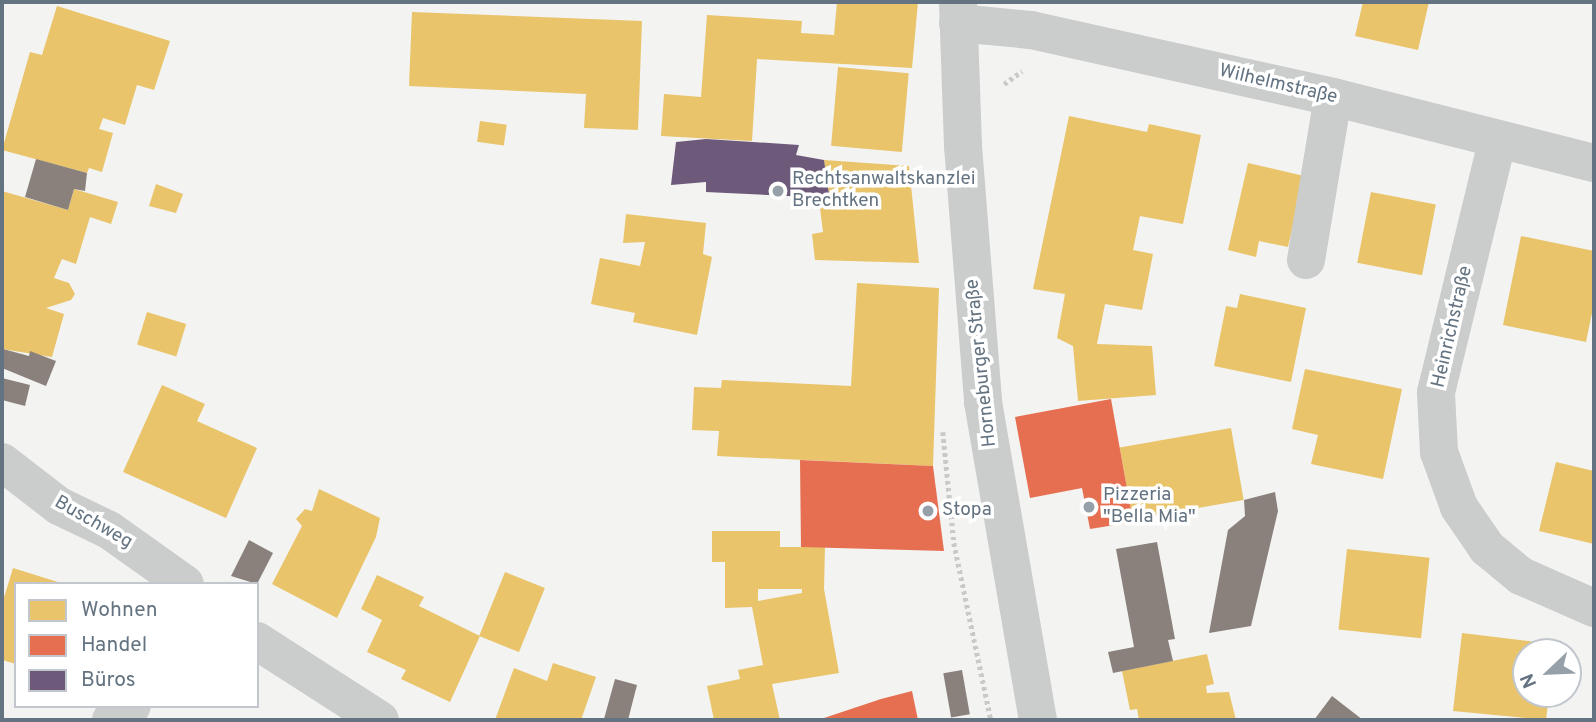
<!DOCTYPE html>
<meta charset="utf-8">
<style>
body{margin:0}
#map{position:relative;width:1596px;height:722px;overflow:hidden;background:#f3f3f1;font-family:Overpass,sans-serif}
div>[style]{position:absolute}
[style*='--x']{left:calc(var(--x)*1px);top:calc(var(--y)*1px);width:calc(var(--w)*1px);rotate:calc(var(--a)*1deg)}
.homes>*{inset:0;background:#e9c46a;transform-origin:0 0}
.shops>*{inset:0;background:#e76f51}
.offices>*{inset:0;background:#6d597a}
.industry>*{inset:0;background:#8a817c;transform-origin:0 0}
.path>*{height:4.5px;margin-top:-2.25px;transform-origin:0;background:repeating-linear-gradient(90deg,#c8c9c9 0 3.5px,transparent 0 7px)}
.minor>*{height:38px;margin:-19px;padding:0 19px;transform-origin:19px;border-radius:19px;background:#cbcccc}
.dots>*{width:19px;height:19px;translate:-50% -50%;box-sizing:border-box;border:4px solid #fff;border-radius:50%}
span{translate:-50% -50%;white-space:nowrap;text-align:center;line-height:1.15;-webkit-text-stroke:7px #fff;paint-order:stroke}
.street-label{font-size:19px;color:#647381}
.poi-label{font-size:19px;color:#647381}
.left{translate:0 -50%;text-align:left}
.frame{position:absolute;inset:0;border:4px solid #647381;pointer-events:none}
.legend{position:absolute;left:14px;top:582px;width:245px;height:126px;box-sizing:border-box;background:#fff;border:2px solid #c1c7cd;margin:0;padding:9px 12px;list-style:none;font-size:21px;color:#647381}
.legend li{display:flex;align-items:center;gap:14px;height:35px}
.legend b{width:35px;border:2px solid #c1c7cd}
.north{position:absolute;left:1512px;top:638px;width:70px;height:70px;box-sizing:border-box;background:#fff;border:2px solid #c1c7cd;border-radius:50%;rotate:247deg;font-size:19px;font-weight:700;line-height:28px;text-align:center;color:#647381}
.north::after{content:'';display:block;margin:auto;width:24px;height:32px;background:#96a0a8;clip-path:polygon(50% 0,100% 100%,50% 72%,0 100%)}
</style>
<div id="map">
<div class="homes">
<div style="clip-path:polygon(837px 2px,918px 2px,912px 68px,757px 59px,752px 141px,661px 136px,664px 94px,701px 97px,707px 15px,802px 21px,801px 33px,834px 35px)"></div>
<div style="clip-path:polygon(1363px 2px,1429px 2px,1418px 50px,1355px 36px)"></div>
<div style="clip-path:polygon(57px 6px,170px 41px,154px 90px,137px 85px,125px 125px,103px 118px,99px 129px,113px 133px,102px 172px,89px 168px,87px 173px,2px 150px,30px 52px,42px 55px)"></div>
<div style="clip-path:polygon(412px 12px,642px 21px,638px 130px,584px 128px,586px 94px,409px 86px)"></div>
<div style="left:838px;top:67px;width:71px;height:79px;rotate:5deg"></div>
<div style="clip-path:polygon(1069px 116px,1147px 132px,1149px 124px,1201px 135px,1183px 224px,1140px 216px,1133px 250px,1153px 254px,1142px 310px,1105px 304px,1097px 344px,1152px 346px,1156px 395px,1078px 401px,1073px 346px,1057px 338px,1065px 294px,1033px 289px)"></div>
<div style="left:480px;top:121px;width:27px;height:21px;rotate:8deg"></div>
<div style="clip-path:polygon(824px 160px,909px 166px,919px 263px,815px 260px,812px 234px,823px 232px,820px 208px,831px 208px)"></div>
<div style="clip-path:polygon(1248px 163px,1304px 176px,1288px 247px,1259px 241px,1256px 257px,1228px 250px)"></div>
<div style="clip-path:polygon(156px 184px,183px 194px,176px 213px,149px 206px)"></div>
<div style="clip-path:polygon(74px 189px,118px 202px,111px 224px,90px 217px,76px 264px,62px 259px,54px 278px,69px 283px,75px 294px,71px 300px,46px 308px,64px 314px,52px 357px,2px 349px,2px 191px,68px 210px)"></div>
<div style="left:1371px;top:192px;width:66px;height:72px;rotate:11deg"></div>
<div style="clip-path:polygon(626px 214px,706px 223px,703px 254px,712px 257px,697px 335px,633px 322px,635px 313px,591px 304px,600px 258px,640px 266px,645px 242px,623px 243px)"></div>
<div style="clip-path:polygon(1521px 236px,1594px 251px,1594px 303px,1586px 342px,1503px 325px)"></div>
<div style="clip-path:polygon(857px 283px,939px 288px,933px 466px,717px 456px,719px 431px,692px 430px,694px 387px,721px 388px,722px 380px,851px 386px)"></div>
<div style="clip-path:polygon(1240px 294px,1306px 308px,1291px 382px,1214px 366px,1226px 306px,1237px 308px)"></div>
<div style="left:147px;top:312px;width:41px;height:34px;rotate:17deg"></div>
<div style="clip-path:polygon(1305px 369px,1402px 389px,1383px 479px,1311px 464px,1318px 435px,1292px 429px)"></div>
<div style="clip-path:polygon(162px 385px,205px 404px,197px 421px,257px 448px,226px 518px,123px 472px)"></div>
<div style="left:1231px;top:428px;width:73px;height:113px;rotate:80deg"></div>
<div style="clip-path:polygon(1556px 462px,1594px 471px,1594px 544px,1539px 531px)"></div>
<div style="clip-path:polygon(319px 489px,380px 518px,376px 537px,337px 618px,272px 584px,302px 526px,296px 519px,305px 509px,312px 511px)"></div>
<div style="clip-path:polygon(evenodd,712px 531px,780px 531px,780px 547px,825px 547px,824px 589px,839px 673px,772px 684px,780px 720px,714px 720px,707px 686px,740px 679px,738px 670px,763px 665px,752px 607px,725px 608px,725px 562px,712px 562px,712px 531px,758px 589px,802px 589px,802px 593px,758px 601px,758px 589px)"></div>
<div style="left:1347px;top:549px;width:83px;height:81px;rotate:6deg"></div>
<div style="clip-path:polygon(13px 568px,61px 583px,16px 584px,16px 664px,2px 660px,2px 604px)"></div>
<div style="left:505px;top:572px;width:43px;height:69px;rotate:22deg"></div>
<div style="clip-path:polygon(377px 575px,424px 597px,419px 606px,480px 636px,450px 702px,401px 679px,406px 670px,367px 652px,382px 620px,361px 609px)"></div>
<div style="clip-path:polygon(1462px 633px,1554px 644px,1554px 652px,1526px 652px,1526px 694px,1549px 694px,1546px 720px,1453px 711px)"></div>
<div style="clip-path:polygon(1207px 654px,1214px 684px,1206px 686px,1207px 693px,1229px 692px,1236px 720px,1139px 720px,1137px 709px,1130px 710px,1122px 671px)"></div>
<div style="clip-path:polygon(553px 663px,596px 677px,581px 720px,495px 720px,514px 668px,547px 681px)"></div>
</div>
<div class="shops">
<div style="clip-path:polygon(1111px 399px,1133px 522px,1090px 529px,1082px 488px,1030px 498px,1015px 417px)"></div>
<div style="clip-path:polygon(800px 460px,933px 466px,944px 551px,801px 547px)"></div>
<div style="clip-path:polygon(912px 691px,918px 720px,818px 720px,881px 699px)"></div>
</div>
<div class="offices">
<div style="clip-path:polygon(706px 139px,799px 145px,796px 155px,824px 160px,831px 208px,820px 208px,809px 197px,706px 192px,706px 182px,671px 185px,676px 142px)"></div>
</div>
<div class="industry">
<div style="clip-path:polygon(36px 159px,87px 173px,85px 191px,74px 189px,68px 210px,25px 197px)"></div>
<div style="clip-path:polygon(3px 349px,29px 356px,30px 351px,56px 361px,46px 386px,2px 368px)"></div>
<div style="clip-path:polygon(2px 378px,30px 385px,25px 406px,2px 400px)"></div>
<div style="clip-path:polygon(1275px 492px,1278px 511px,1251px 626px,1209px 633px,1228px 530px,1245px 516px,1244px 500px)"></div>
<div style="clip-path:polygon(249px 540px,273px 553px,257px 584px,231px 576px)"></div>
<div style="clip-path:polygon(1157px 542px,1175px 639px,1168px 640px,1173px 661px,1113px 673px,1108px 652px,1134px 647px,1116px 549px)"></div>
<div style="left:962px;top:670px;width:45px;height:19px;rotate:80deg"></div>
<div style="clip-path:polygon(615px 679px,637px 685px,628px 720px,604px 719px)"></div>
<div style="clip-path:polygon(1332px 696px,1363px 720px,1314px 720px)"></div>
</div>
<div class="path">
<div style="--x:1004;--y:84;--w:22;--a:-36"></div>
<div style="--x:943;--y:432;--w:112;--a:84.3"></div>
<div style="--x:954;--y:543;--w:181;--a:78.2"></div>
</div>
<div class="minor">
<div style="--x:958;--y:2;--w:144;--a:88"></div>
<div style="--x:963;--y:146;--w:257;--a:85.5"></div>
<div style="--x:983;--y:402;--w:323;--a:80.2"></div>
<div style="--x:958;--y:23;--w:73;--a:5.5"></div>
<div style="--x:1031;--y:30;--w:309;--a:12.5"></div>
<div style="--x:1333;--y:97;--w:269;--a:14.2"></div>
<div style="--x:1497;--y:142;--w:258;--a:103.7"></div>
<div style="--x:1436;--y:393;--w:59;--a:87.1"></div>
<div style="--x:1439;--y:452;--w:59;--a:70"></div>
<div style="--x:1459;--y:507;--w:50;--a:55.7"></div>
<div style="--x:1487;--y:548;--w:44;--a:39.5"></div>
<div style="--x:1521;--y:576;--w:80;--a:23.7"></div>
<div style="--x:1306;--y:260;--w:165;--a:-80.6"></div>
<div style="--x:2;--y:462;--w:72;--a:37.7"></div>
<div style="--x:59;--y:506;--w:55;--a:25.6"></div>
<div style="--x:109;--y:530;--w:93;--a:35.4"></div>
<div style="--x:257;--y:641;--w:146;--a:32.7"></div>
<div style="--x:111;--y:720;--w:25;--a:-34"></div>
</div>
<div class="dots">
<div style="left:778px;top:191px;background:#96a0a8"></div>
<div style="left:1089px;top:507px;background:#96a0a8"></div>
<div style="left:928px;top:511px;background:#96a0a8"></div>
</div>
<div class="street-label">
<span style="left:1278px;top:85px;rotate:13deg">Wilhelmstraße</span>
<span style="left:1453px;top:327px;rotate:-77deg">Heinrichstraße</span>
<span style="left:982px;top:363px;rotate:-96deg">Horneburger Straße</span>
<span style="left:93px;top:523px;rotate:30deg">Buschweg</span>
</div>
<div class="poi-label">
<span class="left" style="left:792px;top:191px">Rechtsanwaltskanzlei<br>Brechtken</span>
<span class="left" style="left:1103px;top:507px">Pizzeria<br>"Bella Mia"</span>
<span class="left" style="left:942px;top:511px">Stopa</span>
</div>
<div class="frame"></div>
<ul class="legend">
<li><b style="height:19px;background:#e9c46a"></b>Wohnen</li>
<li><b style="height:19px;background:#e76f51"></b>Handel</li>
<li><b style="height:19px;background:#6d597a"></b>Büros</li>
</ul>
<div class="north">N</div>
</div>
